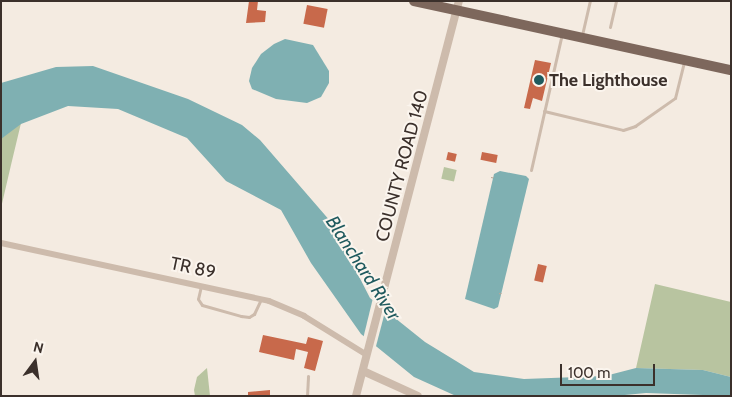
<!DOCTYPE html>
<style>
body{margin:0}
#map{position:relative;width:732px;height:397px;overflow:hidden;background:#f4ebe1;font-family:Cabin,sans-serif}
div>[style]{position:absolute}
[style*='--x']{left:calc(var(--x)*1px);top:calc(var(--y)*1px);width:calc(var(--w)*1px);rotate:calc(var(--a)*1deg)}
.green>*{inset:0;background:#b8c4a0;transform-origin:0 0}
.water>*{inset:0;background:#7fb0b2}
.pier>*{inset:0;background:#f4ebe1}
.building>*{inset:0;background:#c8694b;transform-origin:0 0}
.path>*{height:1px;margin-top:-0.5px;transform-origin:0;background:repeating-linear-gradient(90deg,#b9a596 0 2.5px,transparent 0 5px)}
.service>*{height:3px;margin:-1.5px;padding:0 1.5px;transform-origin:1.5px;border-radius:1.5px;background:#cdbbac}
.minor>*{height:6px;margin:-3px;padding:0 3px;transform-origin:3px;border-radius:3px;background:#cdbbac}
.tertiary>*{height:8px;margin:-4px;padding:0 4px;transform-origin:4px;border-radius:4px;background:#cdbbac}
.primary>*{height:10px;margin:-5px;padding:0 5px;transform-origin:5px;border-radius:5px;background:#7d675c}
.dots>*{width:14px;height:14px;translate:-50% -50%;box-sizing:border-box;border:2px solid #fbf5ee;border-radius:50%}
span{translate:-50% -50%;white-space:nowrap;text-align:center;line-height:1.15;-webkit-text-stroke:4px #fbf5ee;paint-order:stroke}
.poi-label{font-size:18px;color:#3b302b;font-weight:700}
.left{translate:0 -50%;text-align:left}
.street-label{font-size:18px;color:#3b302b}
.water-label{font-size:19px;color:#1f5a5e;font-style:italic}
.frame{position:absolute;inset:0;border:2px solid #3b302b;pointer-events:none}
.north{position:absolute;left:10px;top:337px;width:50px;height:50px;-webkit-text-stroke:4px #fbf5ee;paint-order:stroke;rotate:14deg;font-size:14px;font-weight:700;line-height:20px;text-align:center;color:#3b302b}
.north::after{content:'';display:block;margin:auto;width:18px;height:22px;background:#3b302b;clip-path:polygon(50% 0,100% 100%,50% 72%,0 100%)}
.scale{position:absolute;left:560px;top:364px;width:95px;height:22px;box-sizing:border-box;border:2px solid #3b302b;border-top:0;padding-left:6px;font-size:15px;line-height:18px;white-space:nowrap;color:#3b302b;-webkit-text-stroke:4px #fbf5ee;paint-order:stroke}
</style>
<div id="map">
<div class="green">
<div style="clip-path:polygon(27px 98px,11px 165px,1px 208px,1px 113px)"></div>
<div style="left:444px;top:167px;width:13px;height:12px;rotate:13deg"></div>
<div style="clip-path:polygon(655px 284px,731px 302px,731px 377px,703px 370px,636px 368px)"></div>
<div style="clip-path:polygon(207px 368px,210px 396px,195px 396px,194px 390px,197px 377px)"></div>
</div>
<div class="water">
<div style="clip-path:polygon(285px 39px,313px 45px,329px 71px,329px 83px,321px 97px,307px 103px,276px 99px,252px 89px,249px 81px,252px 68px,261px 54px,274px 44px)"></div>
<div style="clip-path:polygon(93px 66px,188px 99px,242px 125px,260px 140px,331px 222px,370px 298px,425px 342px,474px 372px,524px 379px,605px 376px,636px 368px,703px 370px,731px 377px,731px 396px,646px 393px,614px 396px,456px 396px,414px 377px,361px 334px,311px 263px,281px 210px,226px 181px,187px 138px,118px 109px,68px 106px,21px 124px,1px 139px,1px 83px,56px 67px)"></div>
<div style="clip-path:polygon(500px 171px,526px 176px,529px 179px,498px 307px,494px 309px,465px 299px,494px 174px)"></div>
</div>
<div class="pier">
<div style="clip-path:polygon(373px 298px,386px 308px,375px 350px,363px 339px)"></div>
</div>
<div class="building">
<div style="clip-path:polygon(249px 1px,258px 1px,257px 10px,266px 11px,265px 22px,246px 23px)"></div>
<div style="left:307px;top:5px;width:21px;height:19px;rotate:11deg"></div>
<div style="clip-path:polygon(535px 60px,551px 63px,542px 101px,533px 98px,530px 109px,524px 108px)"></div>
<div style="left:448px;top:152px;width:9px;height:8px;rotate:13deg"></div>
<div style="left:482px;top:152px;width:16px;height:8px;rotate:11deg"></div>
<div style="left:538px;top:264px;width:9px;height:17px;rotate:13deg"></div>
<div style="clip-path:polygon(263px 335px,306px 344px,308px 337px,323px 341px,315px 371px,304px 368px,308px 352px,296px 349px,294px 360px,259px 352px)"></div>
<div style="clip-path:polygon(270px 390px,270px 396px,248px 396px,248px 392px)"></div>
</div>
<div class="path">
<div style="--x:491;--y:177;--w:5;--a:11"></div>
<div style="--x:499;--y:293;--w:5;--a:11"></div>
</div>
<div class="service">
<div style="--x:610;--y:27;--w:27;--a:-77"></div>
<div style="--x:582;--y:35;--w:35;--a:-77"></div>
<div style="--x:544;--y:111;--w:81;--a:13.5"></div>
<div style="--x:623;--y:130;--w:13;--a:-18"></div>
<div style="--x:635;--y:126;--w:49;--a:-35"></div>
<div style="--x:675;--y:98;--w:37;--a:-76"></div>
<div style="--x:731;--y:163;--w:12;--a:90"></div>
<div style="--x:531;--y:170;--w:139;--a:-77.2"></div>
<div style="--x:201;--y:286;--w:13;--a:103"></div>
<div style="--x:198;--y:299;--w:7;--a:56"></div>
<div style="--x:202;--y:305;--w:41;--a:15.8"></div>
<div style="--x:241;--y:316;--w:8;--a:7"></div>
<div style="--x:249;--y:317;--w:6;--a:-31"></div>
<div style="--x:254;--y:314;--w:17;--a:-65"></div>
<div style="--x:307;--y:396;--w:20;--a:-87"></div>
</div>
<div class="minor">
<div style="--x:1;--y:243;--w:274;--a:12.2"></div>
<div style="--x:269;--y:301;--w:38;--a:23"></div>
<div style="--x:304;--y:316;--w:74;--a:31.8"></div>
</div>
<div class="tertiary">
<div style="--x:363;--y:371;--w:60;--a:24.4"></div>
<div style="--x:356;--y:396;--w:408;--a:-75.4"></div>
</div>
<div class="primary">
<div style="--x:414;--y:1;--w:324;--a:12.3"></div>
</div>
<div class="dots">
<div style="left:539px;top:80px;background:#1f5a5e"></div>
</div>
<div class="poi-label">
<span class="left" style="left:549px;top:80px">The Lighthouse</span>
</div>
<div class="street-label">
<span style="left:402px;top:166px;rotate:-75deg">COUNTY ROAD 140</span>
<span style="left:193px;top:268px;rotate:12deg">TR 89</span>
</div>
<div class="water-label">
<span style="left:363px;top:268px;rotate:57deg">Blanchard River</span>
</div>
<div class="frame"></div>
<div class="north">N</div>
<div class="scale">100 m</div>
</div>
